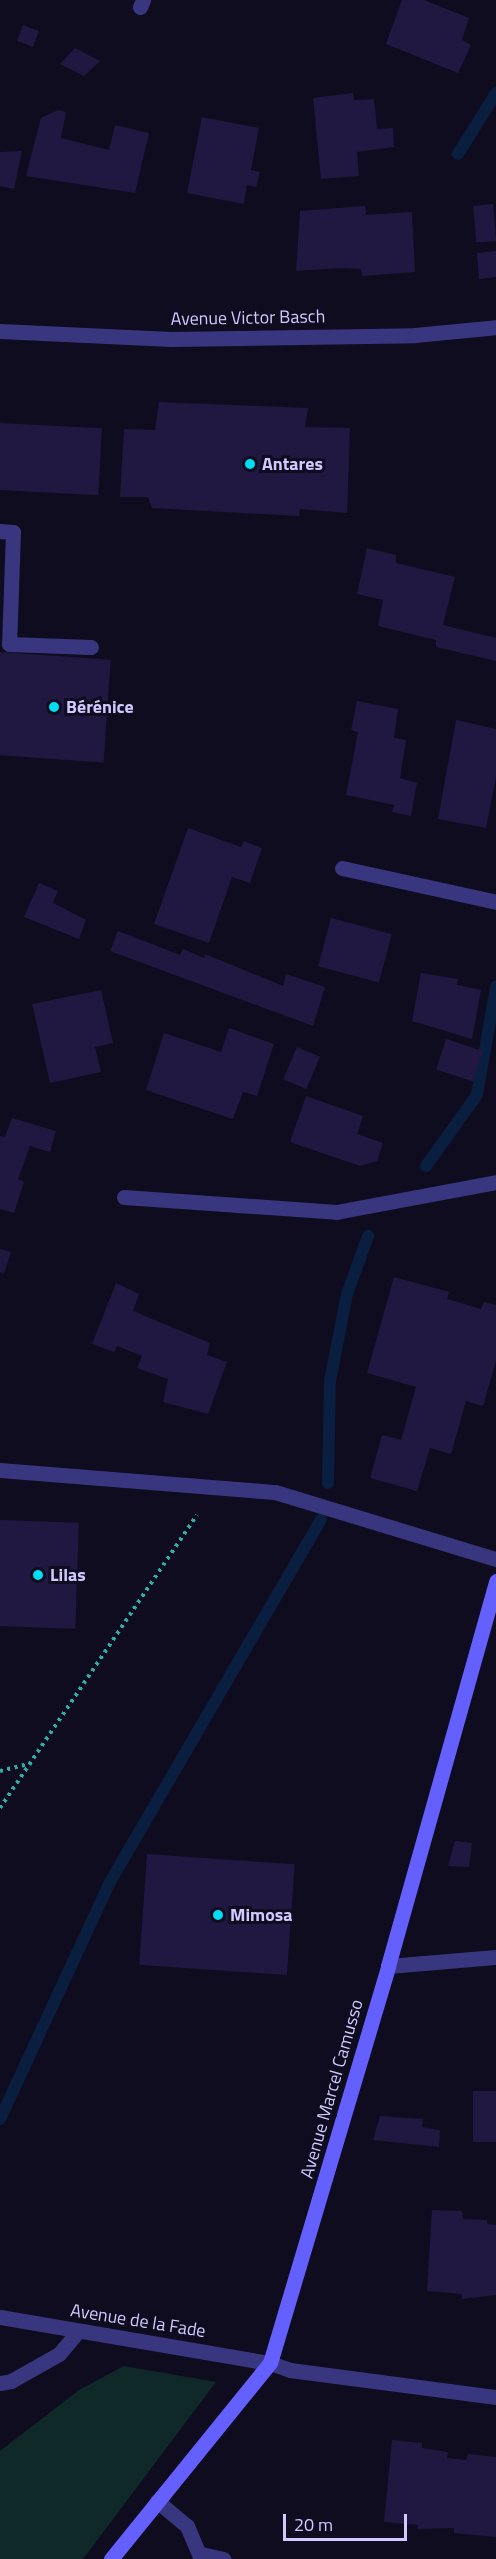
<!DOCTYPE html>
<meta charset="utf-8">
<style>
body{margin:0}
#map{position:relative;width:496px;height:2559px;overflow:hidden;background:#0f0c1f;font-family:"Titillium Web",sans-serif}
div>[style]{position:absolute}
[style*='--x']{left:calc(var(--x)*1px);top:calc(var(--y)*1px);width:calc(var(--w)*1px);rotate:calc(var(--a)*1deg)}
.green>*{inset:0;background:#0f2928}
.stream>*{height:12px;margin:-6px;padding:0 6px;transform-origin:6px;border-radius:6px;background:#0a1e3f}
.building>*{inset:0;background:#201840;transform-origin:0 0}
.path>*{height:4px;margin-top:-2px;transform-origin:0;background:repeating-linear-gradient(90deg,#2bb1a9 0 3px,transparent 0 7.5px)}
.lane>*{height:15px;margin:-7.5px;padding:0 7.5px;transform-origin:7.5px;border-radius:7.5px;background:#38367f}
.street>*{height:15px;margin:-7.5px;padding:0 7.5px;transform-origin:7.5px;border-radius:7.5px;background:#38367f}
.secondary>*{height:15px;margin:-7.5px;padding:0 7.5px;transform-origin:7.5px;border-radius:7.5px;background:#6460ff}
.dots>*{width:16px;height:16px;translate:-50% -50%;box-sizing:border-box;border:3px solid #0f0c1f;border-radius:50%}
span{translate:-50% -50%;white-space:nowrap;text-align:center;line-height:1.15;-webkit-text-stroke:6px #0f0c1f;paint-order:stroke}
.street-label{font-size:18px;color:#cfc9ff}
.poi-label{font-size:18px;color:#cfc9ff;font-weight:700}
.left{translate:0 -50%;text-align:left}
.scale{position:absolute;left:283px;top:2514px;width:124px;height:27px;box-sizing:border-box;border:3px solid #cfc9ff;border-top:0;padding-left:8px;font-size:18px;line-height:21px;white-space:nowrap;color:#cfc9ff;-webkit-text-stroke:4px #0f0c1f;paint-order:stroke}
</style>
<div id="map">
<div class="green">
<div style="clip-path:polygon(124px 2366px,216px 2382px,83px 2559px,0 2559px,0 2451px,79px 2390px)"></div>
</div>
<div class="stream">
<div style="--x:458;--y:154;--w:72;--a:-58.1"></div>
<div style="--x:426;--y:1166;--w:87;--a:-54.3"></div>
<div style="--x:477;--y:1095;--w:110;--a:-80"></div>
<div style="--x:328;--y:1483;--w:102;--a:-88.9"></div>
<div style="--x:330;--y:1381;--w:89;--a:-78.9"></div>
<div style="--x:347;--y:1294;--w:62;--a:-70.1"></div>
<div style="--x:0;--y:2119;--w:261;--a:-65.1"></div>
<div style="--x:110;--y:1882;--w:419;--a:-59.8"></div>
</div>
<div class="building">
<div style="clip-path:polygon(402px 0,424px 0,469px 18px,462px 40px,471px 45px,458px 73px,386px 44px)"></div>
<div style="left:23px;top:25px;width:17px;height:17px;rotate:21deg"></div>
<div style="clip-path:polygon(75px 48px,100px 61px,84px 76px,60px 64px)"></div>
<div style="clip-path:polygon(353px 93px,354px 100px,374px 99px,377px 129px,393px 128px,394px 147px,357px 152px,359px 176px,321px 179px,313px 98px)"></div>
<div style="clip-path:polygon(58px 110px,66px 112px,61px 138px,109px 150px,115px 125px,149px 133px,135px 193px,26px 176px,41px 118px)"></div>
<div style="clip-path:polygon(202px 117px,259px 128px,251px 170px,260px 172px,256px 187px,247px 185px,244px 204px,187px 193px)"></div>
<div style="clip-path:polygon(22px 151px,14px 189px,0 186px,0 152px)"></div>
<div style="left:493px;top:204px;width:37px;height:20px;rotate:85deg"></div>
<div style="clip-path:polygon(365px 206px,366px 215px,412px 212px,415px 272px,362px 276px,361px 269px,341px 268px,296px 271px,300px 211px)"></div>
<div style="clip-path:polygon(496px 251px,496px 277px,479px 279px,477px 253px)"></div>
<div style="clip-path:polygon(159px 402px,308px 408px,305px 427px,350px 428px,347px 513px,300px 509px,299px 516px,152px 508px,148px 497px,120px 497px,124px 429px,155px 430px)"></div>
<div style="left:0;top:423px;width:102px;height:67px;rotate:3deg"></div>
<div style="clip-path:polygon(367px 548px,396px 555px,396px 563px,455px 577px,443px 625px,496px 638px,496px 661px,436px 647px,436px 640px,378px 626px,383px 600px,357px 594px)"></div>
<div style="left:0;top:652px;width:111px;height:103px;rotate:4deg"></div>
<div style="clip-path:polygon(357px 701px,398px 709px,394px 738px,406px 740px,400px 778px,417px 783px,411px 816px,392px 812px,394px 805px,346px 795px,358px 732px,351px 730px)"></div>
<div style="clip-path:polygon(456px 720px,496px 729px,496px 777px,486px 828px,438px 819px)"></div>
<div style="clip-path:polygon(188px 828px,241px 847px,244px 841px,262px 848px,250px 883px,232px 877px,209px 943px,154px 924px)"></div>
<div style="clip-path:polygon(39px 883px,58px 891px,53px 903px,86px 920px,79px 939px,24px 917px)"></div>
<div style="left:331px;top:918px;width:63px;height:50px;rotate:15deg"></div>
<div style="clip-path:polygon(118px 931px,180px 955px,183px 949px,204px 958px,205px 954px,283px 986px,286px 974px,325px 987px,313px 1026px,110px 951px)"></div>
<div style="clip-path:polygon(421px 973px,458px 979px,457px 985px,481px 990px,472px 1039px,412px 1021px)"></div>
<div style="clip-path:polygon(101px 990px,113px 1043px,95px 1047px,101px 1072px,50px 1083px,32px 1004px)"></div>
<div style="clip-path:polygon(229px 1028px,274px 1044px,257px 1096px,243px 1092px,233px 1119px,146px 1090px,164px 1033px,221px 1052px)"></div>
<div style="left:446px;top:1039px;width:39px;height:32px;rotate:18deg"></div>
<div style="left:297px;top:1047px;width:25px;height:35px;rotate:23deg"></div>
<div style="clip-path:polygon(306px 1096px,363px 1116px,357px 1134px,383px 1143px,377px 1161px,360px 1166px,290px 1142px)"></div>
<div style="clip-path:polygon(12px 1118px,56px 1131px,50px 1152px,30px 1146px,18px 1179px,24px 1182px,14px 1213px,0 1209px,0 1136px,5px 1137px)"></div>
<div style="clip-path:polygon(0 1249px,11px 1252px,4px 1273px,0 1272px)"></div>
<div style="clip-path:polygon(394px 1277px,449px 1292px,447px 1299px,481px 1309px,484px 1302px,496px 1305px,496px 1361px,483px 1406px,466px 1401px,451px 1454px,430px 1448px,417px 1491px,370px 1478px,382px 1435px,401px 1440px,416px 1387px,367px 1373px)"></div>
<div style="clip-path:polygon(116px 1283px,139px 1294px,133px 1311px,210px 1343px,207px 1355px,227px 1362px,208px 1414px,163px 1402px,168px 1379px,137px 1368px,142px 1356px,117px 1346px,114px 1352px,92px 1344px)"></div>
<div style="left:0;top:1520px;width:79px;height:106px;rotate:2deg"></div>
<div style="clip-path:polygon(455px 1841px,472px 1843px,469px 1867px,448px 1866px)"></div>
<div style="left:147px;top:1854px;width:148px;height:111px;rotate:4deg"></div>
<div style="left:473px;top:2091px;width:23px;height:51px"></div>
<div style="clip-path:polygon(380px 2116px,423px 2119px,422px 2127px,440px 2130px,439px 2147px,373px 2140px)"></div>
<div style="clip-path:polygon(432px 2210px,462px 2211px,463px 2219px,487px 2220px,487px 2224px,496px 2225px,496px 2295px,462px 2299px,462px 2294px,427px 2291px)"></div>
<div style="clip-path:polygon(392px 2440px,422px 2443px,422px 2448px,448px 2452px,447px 2458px,466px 2460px,468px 2454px,496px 2457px,496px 2537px,454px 2533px,454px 2528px,417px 2529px,418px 2525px,384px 2522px)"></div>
</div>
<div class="path">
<div style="--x:0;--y:1771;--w:32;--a:-14"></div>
<div style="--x:0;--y:1808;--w:353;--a:-56.1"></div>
</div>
<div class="lane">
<div style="--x:0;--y:531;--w:13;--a:4"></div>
<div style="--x:13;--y:532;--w:112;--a:92"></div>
<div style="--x:9;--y:644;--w:82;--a:2.1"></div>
<div style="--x:342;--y:868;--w:158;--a:12.4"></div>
<div style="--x:124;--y:1197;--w:213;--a:4"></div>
<div style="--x:336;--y:1212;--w:163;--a:-10.6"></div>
<div style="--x:0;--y:1470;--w:276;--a:4.6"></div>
<div style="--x:275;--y:1492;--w:231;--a:16.9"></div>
<div style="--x:270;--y:2363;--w:21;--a:19"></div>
<div style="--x:290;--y:2370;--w:208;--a:7.5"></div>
<div style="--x:201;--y:2554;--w:23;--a:13"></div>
</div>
<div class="street">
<div style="--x:140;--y:7;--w:8;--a:-67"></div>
<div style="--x:0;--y:331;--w:171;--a:2.7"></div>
<div style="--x:171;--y:339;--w:244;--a:-0.9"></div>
<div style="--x:415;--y:335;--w:81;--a:-5.6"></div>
<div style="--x:388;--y:1966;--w:108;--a:-4.8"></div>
<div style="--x:0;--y:2317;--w:274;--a:9.7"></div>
<div style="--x:0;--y:2383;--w:11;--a:-10"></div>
<div style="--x:11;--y:2381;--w:55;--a:-29.4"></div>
<div style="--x:59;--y:2354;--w:30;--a:-50"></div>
<div style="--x:157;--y:2501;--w:39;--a:40"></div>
<div style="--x:187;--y:2526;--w:36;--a:67"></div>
</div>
<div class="secondary">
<div style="--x:111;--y:2559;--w:252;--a:-51"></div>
<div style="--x:270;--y:2363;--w:414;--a:-73.4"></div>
<div style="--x:388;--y:1966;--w:400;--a:-74.3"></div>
</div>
<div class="dots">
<div style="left:250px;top:464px;background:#00ddf4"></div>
<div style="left:54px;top:707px;background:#00ddf4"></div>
<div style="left:38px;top:1575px;background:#00ddf4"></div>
<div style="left:218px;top:1915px;background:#00ddf4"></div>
</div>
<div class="street-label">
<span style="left:248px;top:318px;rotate:-1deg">Avenue Victor Basch</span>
<span style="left:332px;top:2089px;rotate:-74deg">Avenue Marcel Camusso</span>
<span style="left:138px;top:2321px;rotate:9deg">Avenue de la Fade</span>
</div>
<div class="poi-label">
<span class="left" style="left:262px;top:464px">Antares</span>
<span class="left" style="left:66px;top:707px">Bérénice</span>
<span class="left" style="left:50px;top:1575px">Lilas</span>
<span class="left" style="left:230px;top:1915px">Mimosa</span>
</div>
<div class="scale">20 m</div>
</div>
